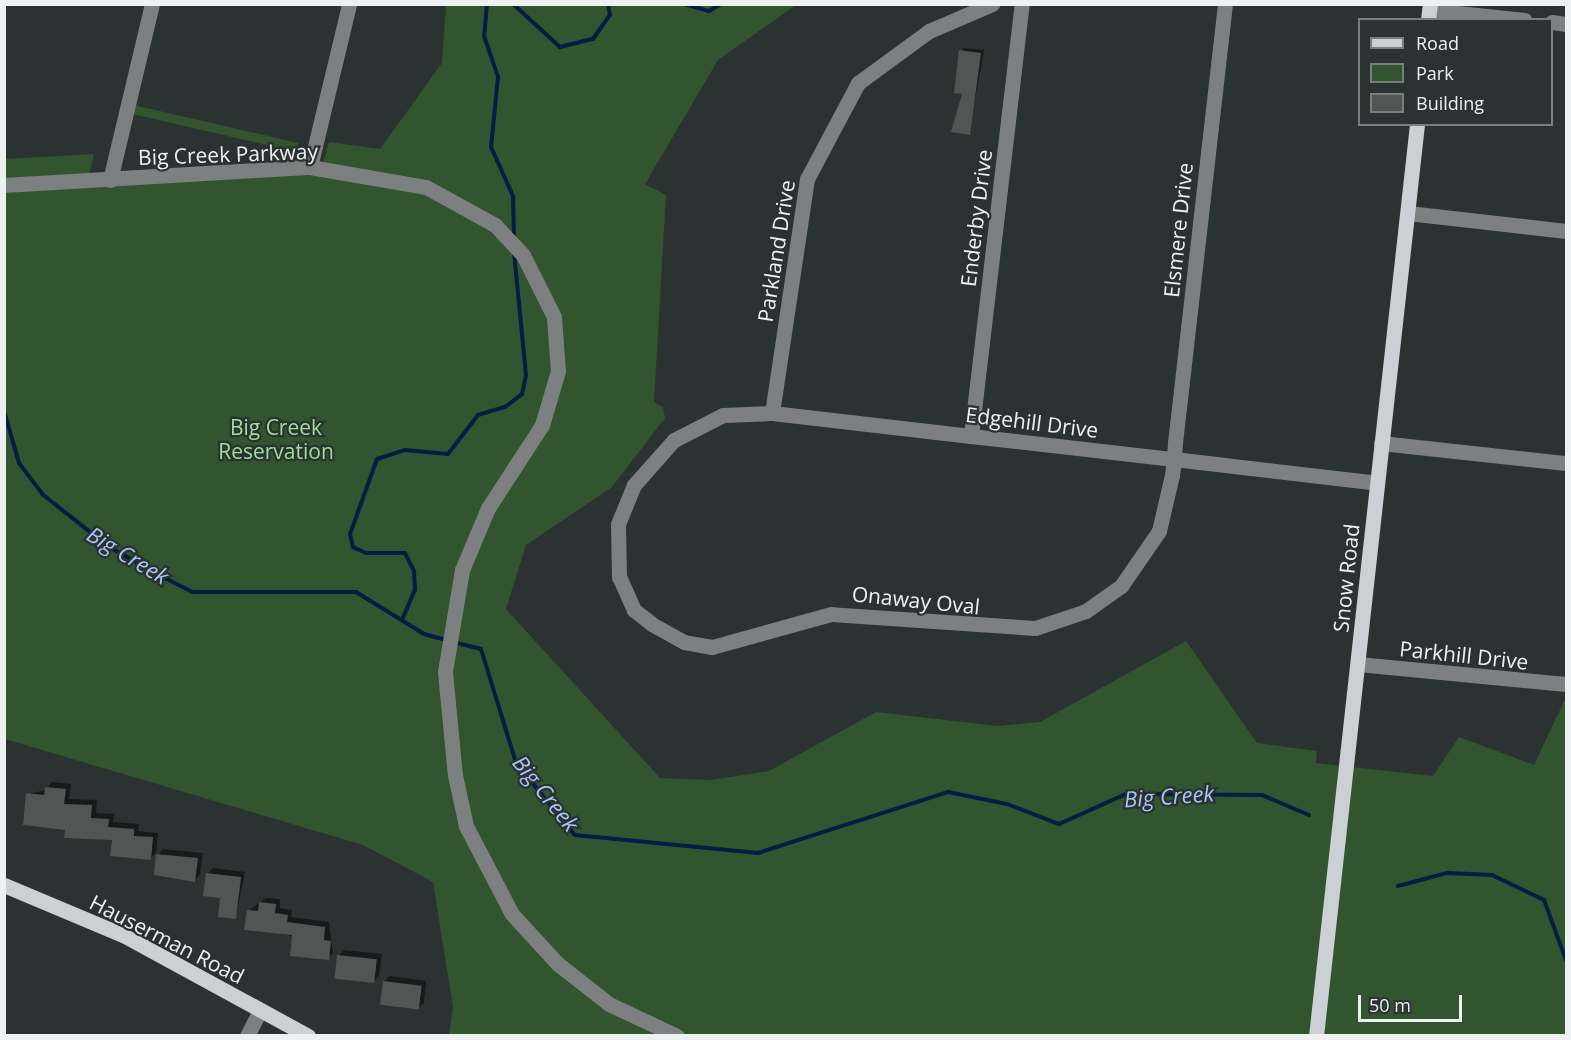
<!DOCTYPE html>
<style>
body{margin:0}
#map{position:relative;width:1571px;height:1040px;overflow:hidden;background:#2b3232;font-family:"Open Sans",sans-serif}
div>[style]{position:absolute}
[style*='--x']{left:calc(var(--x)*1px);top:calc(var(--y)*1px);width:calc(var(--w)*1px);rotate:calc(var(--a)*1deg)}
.green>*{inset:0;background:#32542f;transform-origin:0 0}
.shadow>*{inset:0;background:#0007}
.stream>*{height:4px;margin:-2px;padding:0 2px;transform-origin:2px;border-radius:2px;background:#031e42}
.building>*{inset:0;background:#505653;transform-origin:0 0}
.minor>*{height:15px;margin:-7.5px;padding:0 7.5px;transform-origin:7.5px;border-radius:7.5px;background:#7d8081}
.major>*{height:15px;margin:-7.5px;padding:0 7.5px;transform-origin:7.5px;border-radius:7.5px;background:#cad0d3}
span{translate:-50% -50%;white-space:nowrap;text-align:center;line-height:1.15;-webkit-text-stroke:4.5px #2b3232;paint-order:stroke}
.street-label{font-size:21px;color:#edf1f1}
.park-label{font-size:21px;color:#9de196}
.water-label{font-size:22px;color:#a6c7f5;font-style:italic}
.frame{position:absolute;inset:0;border:6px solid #edf1f1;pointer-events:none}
.legend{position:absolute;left:1358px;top:18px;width:195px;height:108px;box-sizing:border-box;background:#2b3232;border:2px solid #797e7e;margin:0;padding:8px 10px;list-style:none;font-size:18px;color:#edf1f1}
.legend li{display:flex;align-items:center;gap:12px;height:30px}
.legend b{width:30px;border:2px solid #797e7e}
.scale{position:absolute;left:1358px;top:995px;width:104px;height:27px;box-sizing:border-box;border:3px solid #edf1f1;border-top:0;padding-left:8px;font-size:18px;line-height:21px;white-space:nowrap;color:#edf1f1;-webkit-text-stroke:4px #2b3232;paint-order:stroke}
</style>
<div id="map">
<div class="green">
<div style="clip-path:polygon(446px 5px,796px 5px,718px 60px,645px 184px,666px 195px,654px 402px,663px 407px,665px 418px,612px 487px,526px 545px,506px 609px,660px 778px,711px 780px,769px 771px,876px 712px,998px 726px,1040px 722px,1186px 641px,1257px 743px,1317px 751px,1316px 763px,1433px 776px,1459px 737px,1534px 765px,1566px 697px,1566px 1035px,449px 1035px,453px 1007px,433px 882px,363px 845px,5px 739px,5px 159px,94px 154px,88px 179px,323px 163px,329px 142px,380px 149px,442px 63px)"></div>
<div style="left:298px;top:143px;width:9px;height:170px;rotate:103deg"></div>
</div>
<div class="shadow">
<div style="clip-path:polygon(963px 48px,984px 50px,969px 133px,953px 131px,963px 92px)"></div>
<div style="clip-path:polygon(52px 782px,71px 784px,69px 799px,97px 800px,96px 813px,114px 814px,113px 822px,139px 824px,138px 831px,158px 833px,156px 853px,150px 858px,113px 838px,66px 829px,28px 794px,46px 790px)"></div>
<div style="clip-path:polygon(163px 849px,203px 853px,200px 875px,195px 880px,158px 855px)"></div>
<div style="clip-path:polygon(213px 868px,245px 872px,236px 917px,207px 874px)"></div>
<div style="clip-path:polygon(266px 898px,280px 899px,280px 908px,292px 910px,291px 917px,329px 922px,333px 953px,328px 958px,248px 911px)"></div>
<div style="clip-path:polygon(344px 950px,382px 954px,379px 976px,374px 981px,339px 955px)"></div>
<div style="clip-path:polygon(390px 976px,426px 981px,424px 1003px,418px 1008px,384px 981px)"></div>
</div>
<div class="stream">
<div style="--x:487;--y:4;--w:32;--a:95"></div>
<div style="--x:484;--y:36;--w:43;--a:71.1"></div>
<div style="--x:498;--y:77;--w:70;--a:95.7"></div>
<div style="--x:491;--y:147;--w:54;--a:65.8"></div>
<div style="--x:513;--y:196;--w:43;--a:88.7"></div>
<div style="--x:513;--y:4;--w:64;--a:42.5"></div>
<div style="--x:560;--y:47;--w:34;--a:-14"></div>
<div style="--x:593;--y:39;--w:29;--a:-55"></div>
<div style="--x:610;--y:15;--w:11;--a:-100"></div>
<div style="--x:684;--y:4;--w:26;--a:16"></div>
<div style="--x:709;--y:11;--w:14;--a:-30"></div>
<div style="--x:4;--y:411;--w:54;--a:73.9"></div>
<div style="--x:19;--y:463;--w:39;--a:53"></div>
<div style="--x:42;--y:494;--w:85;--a:38.3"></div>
<div style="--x:109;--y:547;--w:66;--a:28.9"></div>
<div style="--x:167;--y:579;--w:28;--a:27"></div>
<div style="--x:192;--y:592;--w:164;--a:0"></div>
<div style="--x:356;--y:592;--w:80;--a:31.7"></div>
<div style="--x:424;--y:634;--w:23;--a:15"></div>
<div style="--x:402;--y:620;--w:33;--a:-67"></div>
<div style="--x:415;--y:590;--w:19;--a:-93"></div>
<div style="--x:414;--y:571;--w:20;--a:-117"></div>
<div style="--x:405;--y:553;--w:39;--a:180"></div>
<div style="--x:366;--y:553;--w:14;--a:-155"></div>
<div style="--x:353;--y:547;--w:13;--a:-103"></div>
<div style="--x:350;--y:534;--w:80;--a:-70.2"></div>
<div style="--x:377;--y:459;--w:29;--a:-18"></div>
<div style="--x:405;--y:450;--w:43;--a:5.3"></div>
<div style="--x:448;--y:454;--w:49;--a:-52.4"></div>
<div style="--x:478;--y:415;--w:28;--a:-17"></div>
<div style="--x:505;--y:407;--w:21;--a:-37"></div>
<div style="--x:522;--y:394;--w:19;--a:-78"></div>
<div style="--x:526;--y:375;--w:124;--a:-95.6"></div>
<div style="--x:453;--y:642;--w:29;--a:14"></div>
<div style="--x:481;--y:649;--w:119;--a:72.9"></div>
<div style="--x:516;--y:763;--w:93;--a:50.7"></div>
<div style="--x:575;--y:835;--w:184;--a:5.6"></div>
<div style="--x:758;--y:853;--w:200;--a:-17.8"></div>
<div style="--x:948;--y:792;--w:60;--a:11.5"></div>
<div style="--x:1007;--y:804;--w:56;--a:21"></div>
<div style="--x:1059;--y:824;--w:73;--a:-24.1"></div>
<div style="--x:1126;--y:794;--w:136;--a:0.4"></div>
<div style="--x:1262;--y:795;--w:51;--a:23.1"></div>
<div style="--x:1398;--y:886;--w:51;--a:-14.9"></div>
<div style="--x:1447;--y:873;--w:45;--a:2.5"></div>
<div style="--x:1492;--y:875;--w:58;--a:25.7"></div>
<div style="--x:1544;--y:900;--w:64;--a:69.9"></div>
</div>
<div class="building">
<div style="clip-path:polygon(959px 50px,981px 53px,970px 135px,951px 132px,962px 94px,954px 93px)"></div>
<div style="clip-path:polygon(45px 787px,66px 789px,64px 804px,92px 805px,91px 818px,109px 819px,108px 827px,134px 829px,134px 836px,153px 837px,151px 860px,110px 856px,112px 840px,64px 838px,65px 830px,23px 825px,26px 793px,44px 795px)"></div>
<div style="clip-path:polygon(156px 854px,198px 858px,195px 882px,154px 875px)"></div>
<div style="clip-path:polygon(206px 873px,241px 877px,236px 919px,218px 917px,220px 898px,203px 896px)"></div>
<div style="clip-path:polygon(259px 902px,276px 904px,275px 913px,288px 915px,287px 922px,325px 927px,324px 940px,331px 941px,329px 960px,290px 956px,292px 935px,244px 930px,247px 910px,258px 911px)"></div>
<div style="left:337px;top:955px;width:40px;height:24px;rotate:6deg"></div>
<div style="left:383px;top:981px;width:39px;height:24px;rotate:7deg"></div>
</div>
<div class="minor">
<div style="--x:1225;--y:4;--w:442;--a:96.5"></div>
<div style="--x:1175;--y:443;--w:16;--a:94"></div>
<div style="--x:1174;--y:459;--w:16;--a:97"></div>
<div style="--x:1172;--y:475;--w:57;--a:103.1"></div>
<div style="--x:1159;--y:531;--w:67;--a:124.6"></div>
<div style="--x:1121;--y:586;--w:43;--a:144.5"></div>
<div style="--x:1086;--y:611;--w:54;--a:161.6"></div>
<div style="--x:1035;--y:628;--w:204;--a:-176.1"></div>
<div style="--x:831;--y:614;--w:123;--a:164.5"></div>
<div style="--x:712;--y:647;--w:28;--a:-170"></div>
<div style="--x:684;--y:642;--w:37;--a:-151"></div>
<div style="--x:652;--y:624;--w:23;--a:-142"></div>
<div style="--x:634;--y:610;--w:36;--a:-114"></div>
<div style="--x:619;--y:577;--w:53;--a:-91.1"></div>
<div style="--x:618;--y:524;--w:42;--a:-67.7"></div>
<div style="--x:634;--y:485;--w:60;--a:-48.4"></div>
<div style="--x:674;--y:440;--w:55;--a:-27"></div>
<div style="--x:723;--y:415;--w:49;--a:-2.3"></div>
<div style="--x:772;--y:413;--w:200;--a:6.6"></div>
<div style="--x:971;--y:436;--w:204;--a:6.5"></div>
<div style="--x:1174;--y:459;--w:204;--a:6.7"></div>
<div style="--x:1429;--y:10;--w:96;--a:6"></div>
<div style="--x:1552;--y:22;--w:14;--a:8"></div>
<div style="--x:310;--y:167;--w:168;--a:-76.5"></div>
<div style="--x:110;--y:180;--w:181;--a:-76.6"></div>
<div style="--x:4;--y:185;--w:307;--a:-3.4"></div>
<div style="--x:310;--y:167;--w:118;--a:9.8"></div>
<div style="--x:426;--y:187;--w:79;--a:28.8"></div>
<div style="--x:495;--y:225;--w:41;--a:47"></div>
<div style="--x:523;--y:255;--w:69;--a:63.4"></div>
<div style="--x:554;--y:317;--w:54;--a:85.8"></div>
<div style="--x:558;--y:371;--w:56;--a:106.5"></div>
<div style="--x:542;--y:425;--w:99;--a:123"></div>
<div style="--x:488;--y:508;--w:67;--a:112.8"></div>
<div style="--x:462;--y:570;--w:103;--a:99.5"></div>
<div style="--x:445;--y:672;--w:103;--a:84.5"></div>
<div style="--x:455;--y:775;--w:52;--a:77.8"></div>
<div style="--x:466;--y:826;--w:99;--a:62.4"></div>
<div style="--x:512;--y:914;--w:68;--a:47.4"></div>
<div style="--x:558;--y:964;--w:65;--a:38.1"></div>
<div style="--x:609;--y:1004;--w:75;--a:25.2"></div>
<div style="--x:1408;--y:213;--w:159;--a:6.5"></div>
<div style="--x:772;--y:413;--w:237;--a:-81.5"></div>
<div style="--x:807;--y:179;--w:109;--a:-62"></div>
<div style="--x:858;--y:83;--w:88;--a:-36.2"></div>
<div style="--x:929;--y:31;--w:69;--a:-23.2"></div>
<div style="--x:971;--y:436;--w:435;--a:-83.3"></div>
<div style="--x:1381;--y:443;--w:186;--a:6.2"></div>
<div style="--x:1358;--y:664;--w:209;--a:5.5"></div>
<div style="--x:247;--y:1036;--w:28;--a:-63"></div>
</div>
<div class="major">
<div style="--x:1428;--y:20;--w:16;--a:-83"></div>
<div style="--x:4;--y:885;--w:129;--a:22.8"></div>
<div style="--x:123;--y:935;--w:211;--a:28.6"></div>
<div style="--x:1316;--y:1036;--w:918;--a:-83.68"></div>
</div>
<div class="street-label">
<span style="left:228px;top:154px;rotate:-2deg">Big Creek Parkway</span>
<span style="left:976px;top:218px;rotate:-83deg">Enderby Drive</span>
<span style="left:1178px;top:230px;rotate:-84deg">Elsmere Drive</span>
<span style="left:776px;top:251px;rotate:-81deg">Parkland Drive</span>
<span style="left:1032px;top:422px;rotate:7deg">Edgehill Drive</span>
<span style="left:1346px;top:578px;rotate:-84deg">Snow Road</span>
<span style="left:916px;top:600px;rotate:6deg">Onaway Oval</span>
<span style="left:1464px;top:655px;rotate:6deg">Parkhill Drive</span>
<span style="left:167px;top:939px;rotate:27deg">Hauserman Road</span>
</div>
<div class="park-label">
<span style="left:276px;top:439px">Big Creek<br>Reservation</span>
</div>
<div class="water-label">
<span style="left:128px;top:555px;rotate:31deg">Big Creek</span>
<span style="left:546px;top:793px;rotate:51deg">Big Creek</span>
<span style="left:1169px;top:796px;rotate:-4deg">Big Creek</span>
</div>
<div class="frame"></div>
<ul class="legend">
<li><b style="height:8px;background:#cad0d3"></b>Road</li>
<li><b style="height:16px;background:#32542f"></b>Park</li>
<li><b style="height:16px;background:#505653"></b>Building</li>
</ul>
<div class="scale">50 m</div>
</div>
